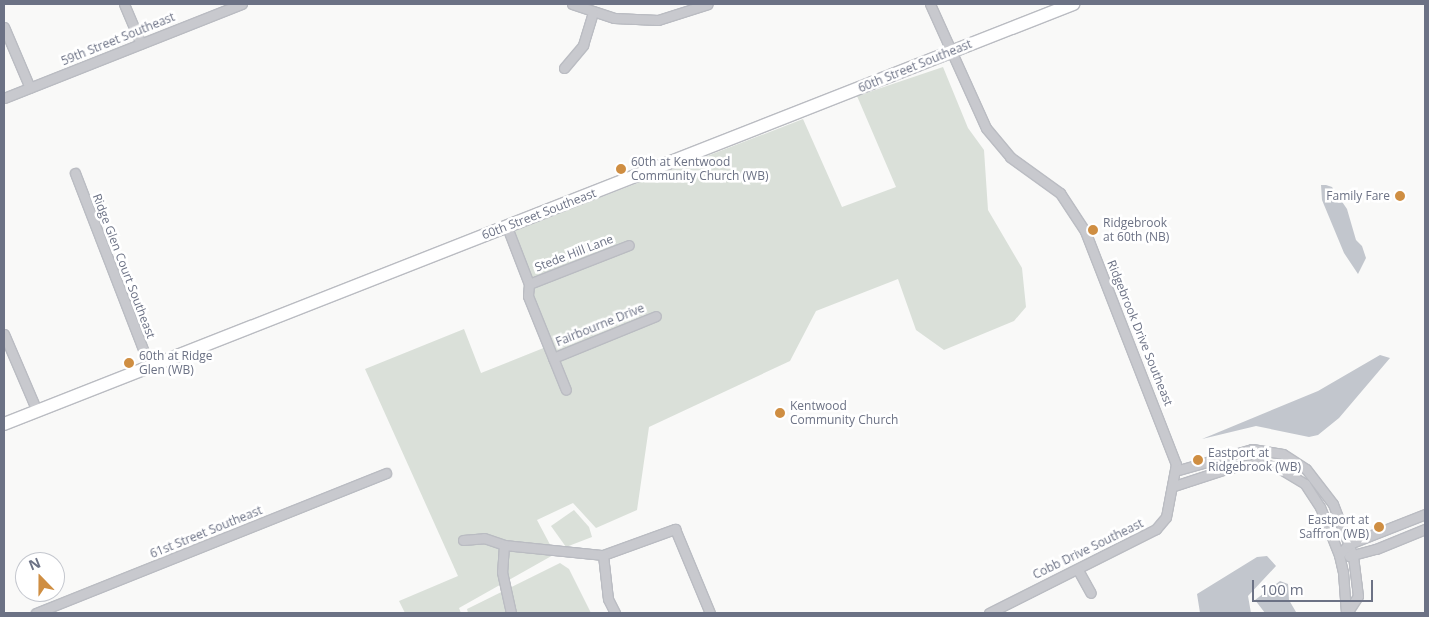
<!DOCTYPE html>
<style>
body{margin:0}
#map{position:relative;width:1429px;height:617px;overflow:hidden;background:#f9f9f8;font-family:"Open Sans",sans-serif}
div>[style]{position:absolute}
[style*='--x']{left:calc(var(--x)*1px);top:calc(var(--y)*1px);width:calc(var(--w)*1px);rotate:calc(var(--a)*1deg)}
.green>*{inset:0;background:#dae0d9}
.water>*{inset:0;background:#c2c6cd}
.roads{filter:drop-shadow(1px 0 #babcc2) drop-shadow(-1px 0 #babcc2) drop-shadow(0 1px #babcc2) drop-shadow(0 -1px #babcc2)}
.minor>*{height:9px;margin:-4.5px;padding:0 4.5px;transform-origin:4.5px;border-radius:4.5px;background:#c8c9ce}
.secondary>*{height:12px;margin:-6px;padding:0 6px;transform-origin:6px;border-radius:6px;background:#fff}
.dots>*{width:14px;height:14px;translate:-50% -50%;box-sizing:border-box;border:2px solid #fff;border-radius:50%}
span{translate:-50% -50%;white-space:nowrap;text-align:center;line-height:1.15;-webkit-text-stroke:5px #fff;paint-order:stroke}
.street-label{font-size:12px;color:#6c7285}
.poi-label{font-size:12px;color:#6c7285}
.left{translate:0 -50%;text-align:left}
.right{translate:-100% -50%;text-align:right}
.frame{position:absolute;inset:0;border:5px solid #6c7285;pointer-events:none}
.north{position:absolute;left:15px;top:552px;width:50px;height:50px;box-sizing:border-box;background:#fff;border:1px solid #c4c7ce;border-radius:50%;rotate:338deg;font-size:14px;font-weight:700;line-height:20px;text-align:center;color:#6c7285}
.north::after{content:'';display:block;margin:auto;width:18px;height:22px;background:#cf8e42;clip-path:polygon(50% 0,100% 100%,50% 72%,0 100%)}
.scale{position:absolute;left:1252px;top:580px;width:121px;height:22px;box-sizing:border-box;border:2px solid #6c7285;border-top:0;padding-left:6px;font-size:15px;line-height:18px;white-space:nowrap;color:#6c7285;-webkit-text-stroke:4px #fff;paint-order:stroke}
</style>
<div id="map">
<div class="green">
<div style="clip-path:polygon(943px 67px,968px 128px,984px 150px,988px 210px,1022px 268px,1026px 307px,1014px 321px,944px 350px,916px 330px,898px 279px,816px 311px,790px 361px,649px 427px,637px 510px,596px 528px,573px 503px,537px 520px,555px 554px,459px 608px,461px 613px,405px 613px,399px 601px,458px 576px,365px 369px,464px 329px,481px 373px,551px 345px,506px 234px,803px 119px,842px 207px,896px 187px,857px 96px)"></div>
<div style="clip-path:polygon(574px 510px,589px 527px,592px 537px,566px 547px,551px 526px)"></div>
<div style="clip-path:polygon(560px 563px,569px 569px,591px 613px,468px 613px,467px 609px)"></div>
</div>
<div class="water">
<div style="clip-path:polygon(1326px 185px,1332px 187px,1347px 209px,1356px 240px,1362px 246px,1366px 258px,1358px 274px,1344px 253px,1322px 200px,1321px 185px)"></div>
<div style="clip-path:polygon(1380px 355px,1390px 358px,1339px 418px,1318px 435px,1309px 437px,1256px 426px,1202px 439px,1318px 391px)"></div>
<div style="clip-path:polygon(1267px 556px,1276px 566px,1248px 596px,1251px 613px,1200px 613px,1197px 594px,1257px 557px)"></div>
<div style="clip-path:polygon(1280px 581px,1288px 584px,1289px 600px,1296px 612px,1265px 613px,1255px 600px)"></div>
</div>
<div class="roads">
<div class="minor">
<div style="--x:124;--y:4;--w:43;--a:67"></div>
<div style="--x:572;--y:4;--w:44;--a:18.4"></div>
<div style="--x:614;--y:18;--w:44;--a:2.6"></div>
<div style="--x:658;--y:20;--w:52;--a:-17.7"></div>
<div style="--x:930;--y:4;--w:136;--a:65.7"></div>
<div style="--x:986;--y:128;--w:38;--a:50"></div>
<div style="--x:1010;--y:157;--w:62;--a:35.8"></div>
<div style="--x:1060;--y:193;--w:45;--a:56.7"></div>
<div style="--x:1085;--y:231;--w:250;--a:68.7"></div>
<div style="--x:1176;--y:464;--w:54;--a:100.7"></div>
<div style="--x:1166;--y:517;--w:16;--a:130"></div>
<div style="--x:1156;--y:529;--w:187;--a:153.3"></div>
<div style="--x:4;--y:27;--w:66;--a:66.9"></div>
<div style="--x:564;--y:68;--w:30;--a:-50"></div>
<div style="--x:583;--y:45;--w:34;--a:-73"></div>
<div style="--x:4;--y:98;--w:256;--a:-21.6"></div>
<div style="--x:75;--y:173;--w:208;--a:68.9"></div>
<div style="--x:507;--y:227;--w:61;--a:68.9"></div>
<div style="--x:529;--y:284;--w:12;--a:95"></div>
<div style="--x:528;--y:296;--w:101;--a:68"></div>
<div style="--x:529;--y:284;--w:107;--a:-21.3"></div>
<div style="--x:4;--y:334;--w:84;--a:66.8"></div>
<div style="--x:553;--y:358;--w:111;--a:-22.2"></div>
<div style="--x:1175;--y:471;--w:80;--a:-15.9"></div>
<div style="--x:1252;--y:449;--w:31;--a:9"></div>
<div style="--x:1283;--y:454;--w:27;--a:33"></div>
<div style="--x:1306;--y:469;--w:44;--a:52.4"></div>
<div style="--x:1333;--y:504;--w:56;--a:69"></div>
<div style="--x:1353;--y:556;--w:40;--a:82.9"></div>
<div style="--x:1358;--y:596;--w:20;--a:123"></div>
<div style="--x:1174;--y:486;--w:58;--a:-18.1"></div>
<div style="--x:1229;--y:468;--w:27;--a:-10"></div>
<div style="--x:1256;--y:463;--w:21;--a:11"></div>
<div style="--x:1277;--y:467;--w:33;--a:31"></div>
<div style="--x:1305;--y:484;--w:27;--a:57"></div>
<div style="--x:1320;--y:507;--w:52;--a:68.4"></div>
<div style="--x:1339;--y:555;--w:17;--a:77"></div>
<div style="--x:1343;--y:572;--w:41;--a:85.8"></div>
<div style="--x:463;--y:540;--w:21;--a:-5"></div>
<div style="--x:484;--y:538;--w:21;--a:19"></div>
<div style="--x:504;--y:545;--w:100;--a:5.8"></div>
<div style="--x:603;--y:555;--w:77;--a:-19.9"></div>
<div style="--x:675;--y:529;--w:91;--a:67.4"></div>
<div style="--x:504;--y:545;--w:27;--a:94"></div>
<div style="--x:502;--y:572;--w:42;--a:77.6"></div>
<div style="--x:603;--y:555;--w:44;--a:83.5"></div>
<div style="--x:608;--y:599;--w:16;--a:63"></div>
<div style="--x:1339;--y:555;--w:15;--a:-48"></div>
<div style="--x:1349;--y:544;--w:82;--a:-21.5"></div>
<div style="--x:1349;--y:556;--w:28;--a:-15"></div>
<div style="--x:1376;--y:549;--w:53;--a:-22.2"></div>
<div style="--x:1078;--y:570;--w:26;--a:61"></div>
<div style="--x:36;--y:613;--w:377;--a:-21.8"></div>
</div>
<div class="secondary">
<div style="--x:4;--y:424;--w:1149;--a:-21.45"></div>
</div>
</div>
<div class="dots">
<div style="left:621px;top:169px;background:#cf8e42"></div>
<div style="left:1400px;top:196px;background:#cf8e42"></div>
<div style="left:1093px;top:230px;background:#cf8e42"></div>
<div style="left:129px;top:363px;background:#cf8e42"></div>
<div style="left:780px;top:413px;background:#cf8e42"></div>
<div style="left:1198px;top:460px;background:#cf8e42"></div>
<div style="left:1379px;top:527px;background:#cf8e42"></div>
</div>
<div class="street-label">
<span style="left:118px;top:39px;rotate:-22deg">59th Street Southeast</span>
<span style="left:915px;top:66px;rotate:-22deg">60th Street Southeast</span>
<span style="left:539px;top:214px;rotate:-21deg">60th Street Southeast</span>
<span style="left:574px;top:253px;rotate:-21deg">Stede Hill Lane</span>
<span style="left:124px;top:266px;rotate:69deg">Ridge Glen Court Southeast</span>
<span style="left:600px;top:325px;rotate:-22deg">Fairbourne Drive</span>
<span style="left:1140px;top:333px;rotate:68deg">Ridgebrook Drive Southeast</span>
<span style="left:206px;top:532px;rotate:-22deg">61st Street Southeast</span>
<span style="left:1088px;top:549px;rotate:-26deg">Cobb Drive Southeast</span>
</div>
<div class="poi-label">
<span class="left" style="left:631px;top:169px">60th at Kentwood<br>Community Church (WB)</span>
<span class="right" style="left:1390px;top:196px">Family Fare</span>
<span class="left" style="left:1103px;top:230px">Ridgebrook<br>at 60th (NB)</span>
<span class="left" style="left:139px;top:363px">60th at Ridge<br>Glen (WB)</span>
<span class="left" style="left:790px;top:413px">Kentwood<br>Community Church</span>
<span class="left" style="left:1208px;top:460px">Eastport at<br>Ridgebrook (WB)</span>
<span class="right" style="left:1369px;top:527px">Eastport at<br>Saffron (WB)</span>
</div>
<div class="frame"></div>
<div class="north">N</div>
<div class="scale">100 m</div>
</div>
